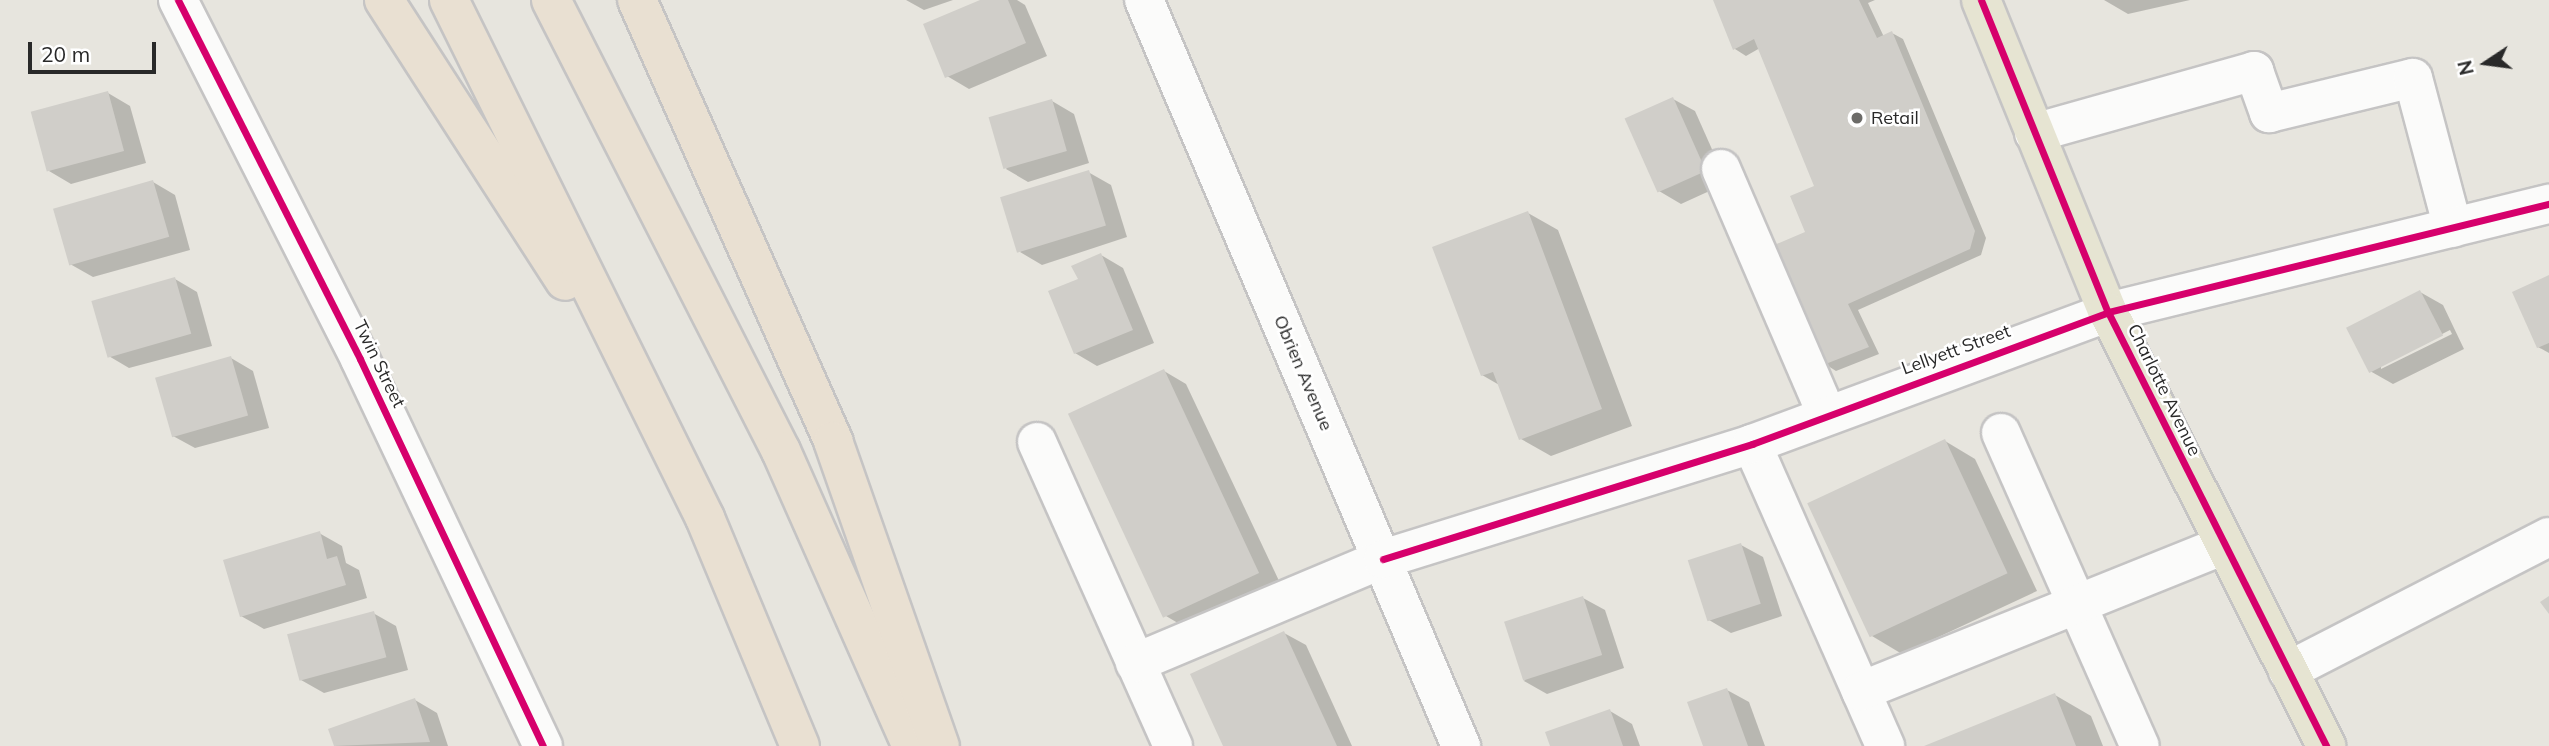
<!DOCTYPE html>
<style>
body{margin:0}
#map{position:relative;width:2549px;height:746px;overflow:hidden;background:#e7e5de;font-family:Mulish,sans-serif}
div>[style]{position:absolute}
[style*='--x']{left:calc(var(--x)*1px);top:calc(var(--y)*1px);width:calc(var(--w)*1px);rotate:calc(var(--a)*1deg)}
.shadow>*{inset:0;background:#0003}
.building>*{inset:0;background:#d0cec9;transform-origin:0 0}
.roads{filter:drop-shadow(2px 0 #c5c4c4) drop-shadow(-2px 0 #c5c4c4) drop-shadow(0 2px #c5c4c4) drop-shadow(0 -2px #c5c4c4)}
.minor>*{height:38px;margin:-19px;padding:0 19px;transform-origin:19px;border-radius:19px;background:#fbfbfa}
.major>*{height:38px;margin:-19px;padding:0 19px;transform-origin:19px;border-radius:19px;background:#e6e4d2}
.highway>*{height:38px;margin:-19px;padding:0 19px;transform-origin:19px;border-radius:19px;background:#e9e0d2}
.cycleway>*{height:7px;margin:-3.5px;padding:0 3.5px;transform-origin:3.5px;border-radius:3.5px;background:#d6006c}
.dots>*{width:19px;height:19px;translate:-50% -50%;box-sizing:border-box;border:4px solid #fff;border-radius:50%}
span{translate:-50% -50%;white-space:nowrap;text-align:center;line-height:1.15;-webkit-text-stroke:5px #fff;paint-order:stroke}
.poi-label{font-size:18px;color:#292929}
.left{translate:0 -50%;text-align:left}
.street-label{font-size:18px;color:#292929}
.north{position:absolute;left:2451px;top:28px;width:70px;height:70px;-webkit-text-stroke:5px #fff;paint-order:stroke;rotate:257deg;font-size:19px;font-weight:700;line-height:28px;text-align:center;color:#292929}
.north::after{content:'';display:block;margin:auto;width:24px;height:32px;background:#292929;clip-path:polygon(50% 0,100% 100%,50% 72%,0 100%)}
.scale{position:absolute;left:28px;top:42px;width:128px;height:32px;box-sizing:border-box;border:4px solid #292929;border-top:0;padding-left:9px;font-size:21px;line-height:24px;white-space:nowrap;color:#292929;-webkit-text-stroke:5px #fff;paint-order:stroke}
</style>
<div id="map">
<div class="shadow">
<div style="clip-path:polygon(906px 0,953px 0,924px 10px)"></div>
<div style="clip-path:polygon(985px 0,1017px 0,1025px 5px,1047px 56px,969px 89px,947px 76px)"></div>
<div style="clip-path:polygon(1715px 0,1875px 0,1868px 3px,1884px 37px,1892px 33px,1903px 39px,1986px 238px,1981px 255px,1858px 310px,1879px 354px,1836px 371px,1825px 364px,1807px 233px,1816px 187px,1760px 48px,1746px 56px,1735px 49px)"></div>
<div style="clip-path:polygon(2104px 0,2190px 0,2128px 14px)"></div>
<div style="clip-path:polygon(108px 93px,130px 106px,146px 163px,71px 184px,49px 171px)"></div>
<div style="clip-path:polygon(1673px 99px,1695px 111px,1727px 183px,1681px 204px,1659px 191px)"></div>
<div style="clip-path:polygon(1052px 101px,1074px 114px,1089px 163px,1028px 182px,1006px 169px)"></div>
<div style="clip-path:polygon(1088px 172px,1111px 185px,1127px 237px,1042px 265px,1020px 252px)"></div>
<div style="clip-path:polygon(153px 182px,175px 195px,190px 250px,93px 277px,70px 264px)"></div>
<div style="clip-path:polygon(1528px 213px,1558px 230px,1632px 426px,1551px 456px,1521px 439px,1501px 386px,1482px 375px)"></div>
<div style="clip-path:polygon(1101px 255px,1123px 268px,1154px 343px,1097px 366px,1075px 353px,1080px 280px)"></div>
<div style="clip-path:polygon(2549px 277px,2549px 353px,2538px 347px)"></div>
<div style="clip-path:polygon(175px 279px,197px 292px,212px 346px,129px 368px,107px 355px)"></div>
<div style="clip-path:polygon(evenodd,2420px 292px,2443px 305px,2464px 349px,2393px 384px,2370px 371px,2420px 292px,2450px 330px,2452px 334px,2381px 369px,2381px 365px,2450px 330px)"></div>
<div style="clip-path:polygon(231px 358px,253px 371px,269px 428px,195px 448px,173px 436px)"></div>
<div style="clip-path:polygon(1164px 371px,1186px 384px,1281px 585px,1188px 629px,1166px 616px)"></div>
<div style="clip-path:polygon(1945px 441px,1975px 459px,2037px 591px,1902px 654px,1872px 636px)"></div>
<div style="clip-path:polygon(319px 533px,342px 546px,346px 563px,359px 570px,367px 598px,264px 629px,241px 616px)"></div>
<div style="clip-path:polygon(1741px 545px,1763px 557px,1782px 616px,1731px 633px,1709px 620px)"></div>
<div style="clip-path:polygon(1583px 598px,1605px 610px,1624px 668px,1547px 694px,1524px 681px)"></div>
<div style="clip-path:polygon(373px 613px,396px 626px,408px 670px,324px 693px,301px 680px)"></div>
<div style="clip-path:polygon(1284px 633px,1306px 645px,1352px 746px,1224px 746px)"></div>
<div style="clip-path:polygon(1727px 690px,1749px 702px,1765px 746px,1705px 746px)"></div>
<div style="clip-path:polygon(2055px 695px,2091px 716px,2103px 746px,1928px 746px)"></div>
<div style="clip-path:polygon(415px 700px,437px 713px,448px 746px,336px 746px,330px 730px)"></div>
<div style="clip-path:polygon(1610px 711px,1632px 724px,1640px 746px,1551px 746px)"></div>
</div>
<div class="building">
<div style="clip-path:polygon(980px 0,1008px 0,1026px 43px,945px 78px,923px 24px)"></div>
<div style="clip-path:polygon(1713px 0,1859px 0,1877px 38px,1892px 31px,1975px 231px,1970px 249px,1848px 304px,1869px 347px,1823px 365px,1772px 246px,1805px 232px,1790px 196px,1814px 186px,1754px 39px,1733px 50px)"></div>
<div style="left:108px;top:91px;width:62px;height:80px;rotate:75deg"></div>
<div style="left:1673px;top:97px;width:81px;height:53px;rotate:66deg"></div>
<div style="left:1052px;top:99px;width:54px;height:66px;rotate:74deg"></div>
<div style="left:1089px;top:170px;width:58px;height:93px;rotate:73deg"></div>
<div style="left:153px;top:180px;width:59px;height:104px;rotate:74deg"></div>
<div style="clip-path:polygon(1528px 211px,1602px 409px,1519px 440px,1493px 372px,1481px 376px,1432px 247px)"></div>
<div style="clip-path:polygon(1101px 253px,1133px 330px,1074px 354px,1048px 291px,1078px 279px,1071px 266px)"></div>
<div style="clip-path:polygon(2549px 275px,2549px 343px,2537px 348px,2512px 292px)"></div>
<div style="left:175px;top:277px;width:59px;height:87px;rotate:74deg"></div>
<div style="left:2420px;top:290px;width:51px;height:83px;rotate:63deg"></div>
<div style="left:231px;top:356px;width:62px;height:79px;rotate:74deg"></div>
<div style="left:1164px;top:369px;width:225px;height:106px;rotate:65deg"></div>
<div style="left:1945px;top:439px;width:148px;height:152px;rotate:65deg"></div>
<div style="clip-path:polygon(320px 531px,327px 559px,337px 556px,346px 585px,240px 617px,223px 560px)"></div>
<div style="left:1741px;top:543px;width:64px;height:56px;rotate:72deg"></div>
<div style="left:1583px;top:596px;width:62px;height:83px;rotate:72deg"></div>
<div style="clip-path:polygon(2549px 596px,2549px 614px,2540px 602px)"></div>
<div style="left:374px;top:611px;width:48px;height:90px;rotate:75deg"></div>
<div style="clip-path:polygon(1284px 631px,1337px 746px,1223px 746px,1190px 674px)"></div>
<div style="clip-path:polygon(1727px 688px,1748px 746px,1703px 746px,1687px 702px)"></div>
<div style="clip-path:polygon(2055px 693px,2076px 746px,1924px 746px)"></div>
<div style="clip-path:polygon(415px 698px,430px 742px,334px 746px,328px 729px)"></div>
<div style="clip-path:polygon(1610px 709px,1623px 746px,1550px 746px,1545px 732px)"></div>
</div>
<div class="roads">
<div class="minor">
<div style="--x:178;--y:0;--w:402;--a:63.1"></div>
<div style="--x:360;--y:359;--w:428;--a:64.7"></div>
<div style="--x:1144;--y:0;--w:811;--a:66.98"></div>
<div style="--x:2034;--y:133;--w:229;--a:-15.7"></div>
<div style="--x:2254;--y:71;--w:45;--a:70.3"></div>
<div style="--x:2269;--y:113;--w:148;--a:-13.7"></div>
<div style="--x:2413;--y:78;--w:155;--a:75.1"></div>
<div style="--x:1721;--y:169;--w:266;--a:66.7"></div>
<div style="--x:2001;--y:433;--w:342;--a:66.1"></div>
<div style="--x:1037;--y:442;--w:333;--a:65.9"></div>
<div style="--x:1752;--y:444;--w:330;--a:66.2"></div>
<div style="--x:1135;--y:663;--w:269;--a:-22.8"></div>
<div style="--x:1383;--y:559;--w:387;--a:-17.3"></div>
<div style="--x:1752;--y:444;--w:380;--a:-20.3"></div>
<div style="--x:2108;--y:312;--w:454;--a:-13.8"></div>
<div style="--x:2288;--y:671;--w:293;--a:-27.2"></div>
<div style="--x:1861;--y:691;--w:391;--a:-21.9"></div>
</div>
<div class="major">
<div style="--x:1981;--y:0;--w:337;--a:67.9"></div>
<div style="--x:2108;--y:312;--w:486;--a:63.3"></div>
</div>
<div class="highway">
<div style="--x:384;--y:0;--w:334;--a:57.2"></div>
<div style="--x:449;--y:0;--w:578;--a:63.7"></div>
<div style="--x:705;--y:518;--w:247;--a:67.4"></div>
<div style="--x:551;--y:0;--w:506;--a:62.98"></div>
<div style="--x:781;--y:451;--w:323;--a:66.1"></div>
<div style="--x:637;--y:0;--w:483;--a:66"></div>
<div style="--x:833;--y:441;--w:323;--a:70.7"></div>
</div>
</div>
<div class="cycleway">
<div style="--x:178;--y:0;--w:402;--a:63.1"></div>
<div style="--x:360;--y:359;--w:428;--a:64.7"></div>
<div style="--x:1981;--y:0;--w:337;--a:67.9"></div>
<div style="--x:2108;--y:312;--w:486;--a:63.3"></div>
<div style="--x:1383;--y:559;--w:387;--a:-17.3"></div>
<div style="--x:1752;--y:444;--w:380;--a:-20.3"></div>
<div style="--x:2108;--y:312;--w:454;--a:-13.8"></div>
</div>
<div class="dots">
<div style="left:1857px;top:118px;background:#6c6b68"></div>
</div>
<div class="poi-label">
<span class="left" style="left:1871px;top:118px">Retail</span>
</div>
<div class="street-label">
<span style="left:1956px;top:350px;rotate:-20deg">Lellyett Street</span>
<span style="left:379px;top:364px;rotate:64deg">Twin Street</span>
<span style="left:1303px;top:373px;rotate:67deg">Obrien Avenue</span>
<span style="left:2164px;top:390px;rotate:64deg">Charlotte Avenue</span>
</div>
<div class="north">N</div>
<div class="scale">20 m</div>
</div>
